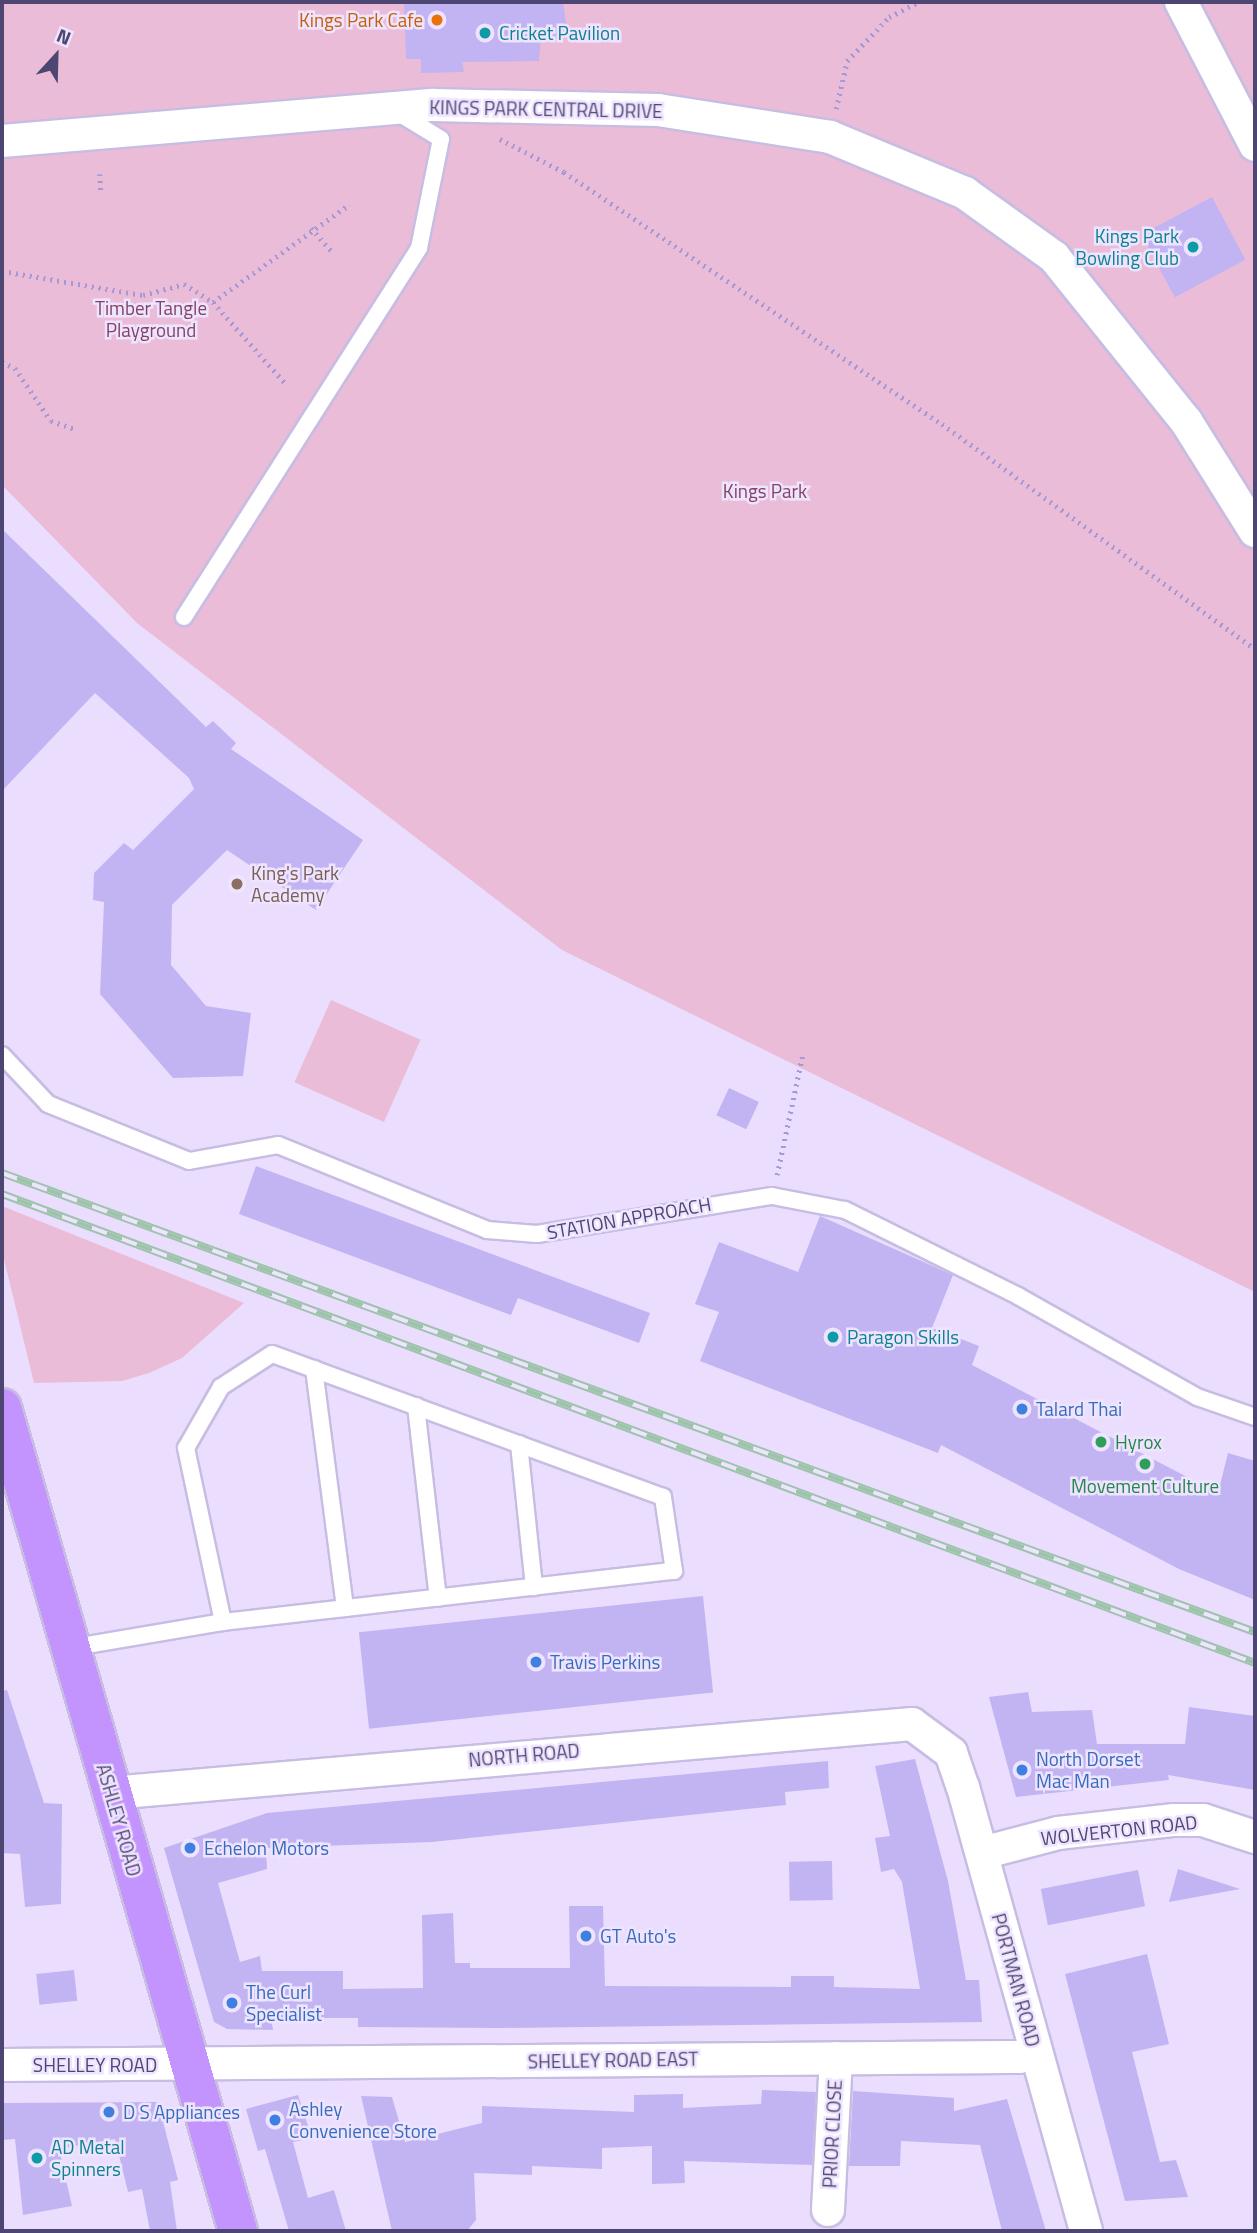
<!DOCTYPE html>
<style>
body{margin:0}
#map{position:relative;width:1257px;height:2233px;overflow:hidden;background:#ebddfd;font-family:"Titillium Web",sans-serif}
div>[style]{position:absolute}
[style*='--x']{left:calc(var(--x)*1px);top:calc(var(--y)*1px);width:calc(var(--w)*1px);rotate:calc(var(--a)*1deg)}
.green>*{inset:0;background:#eabcd7;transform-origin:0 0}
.building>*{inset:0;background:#c2b4f2;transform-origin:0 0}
.path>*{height:4.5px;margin-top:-2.25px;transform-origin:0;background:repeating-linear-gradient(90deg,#a598d6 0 2px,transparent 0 7px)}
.roads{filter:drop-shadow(2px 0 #c7bde2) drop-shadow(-2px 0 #c7bde2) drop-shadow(0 2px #c7bde2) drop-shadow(0 -2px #c7bde2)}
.service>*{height:16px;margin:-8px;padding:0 8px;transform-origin:8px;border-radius:8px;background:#fff}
.minor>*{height:32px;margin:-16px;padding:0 16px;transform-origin:16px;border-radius:16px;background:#fff}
.primary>*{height:38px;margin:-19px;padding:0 19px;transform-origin:19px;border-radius:19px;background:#c393fe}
.rail>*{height:8px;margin-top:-4px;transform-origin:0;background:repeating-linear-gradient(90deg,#efe4ff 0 16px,#9dc4ab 0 32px);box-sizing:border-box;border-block:2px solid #9dc4ab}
.dots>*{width:19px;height:19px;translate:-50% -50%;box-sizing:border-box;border:4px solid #efe4ff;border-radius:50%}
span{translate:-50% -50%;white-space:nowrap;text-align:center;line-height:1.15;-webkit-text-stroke:5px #efe4ff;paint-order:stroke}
.food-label{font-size:19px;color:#c56008}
.right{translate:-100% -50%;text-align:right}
.culture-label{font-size:19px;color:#0d838f}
.left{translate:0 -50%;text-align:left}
.street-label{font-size:19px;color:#4d4672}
.park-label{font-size:19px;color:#844362}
.education-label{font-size:19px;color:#785e54}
.shop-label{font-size:19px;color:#366cbe}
.leisure-label{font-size:19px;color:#27864d}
.frame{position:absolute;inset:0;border:4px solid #4d4672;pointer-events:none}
.north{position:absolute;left:21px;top:21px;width:70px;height:70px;-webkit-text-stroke:5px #efe4ff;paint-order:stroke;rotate:22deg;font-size:19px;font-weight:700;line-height:28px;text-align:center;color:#4d4672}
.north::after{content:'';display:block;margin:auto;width:24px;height:32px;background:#4d4672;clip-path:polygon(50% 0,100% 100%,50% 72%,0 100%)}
</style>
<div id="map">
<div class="green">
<div style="clip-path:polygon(2px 2px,1255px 2px,1255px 1292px,562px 950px,137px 623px,2px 485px)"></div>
<div style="left:331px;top:1000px;width:98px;height:90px;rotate:24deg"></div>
<div style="clip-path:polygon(2px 1206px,244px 1303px,182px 1358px,149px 1373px,122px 1381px,34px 1383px,2px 1251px)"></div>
</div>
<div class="building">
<div style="clip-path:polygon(404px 2px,563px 2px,568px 37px,541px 38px,539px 61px,462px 62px,464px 72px,421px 73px,421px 59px,406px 59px)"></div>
<div style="left:1212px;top:197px;width:71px;height:80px;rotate:62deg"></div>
<div style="clip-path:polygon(2px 529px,206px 727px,213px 721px,236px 743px,231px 749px,363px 840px,316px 910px,227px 850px,172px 905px,171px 965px,206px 1006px,251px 1013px,243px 1076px,173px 1078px,100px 994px,104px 902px,93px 900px,94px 873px,124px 843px,133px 850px,194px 789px,189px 778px,95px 693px,2px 791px)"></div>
<div style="left:729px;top:1088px;width:33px;height:30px;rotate:25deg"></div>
<div style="clip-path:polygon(256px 1166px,650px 1313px,639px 1343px,518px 1298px,511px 1315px,239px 1214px)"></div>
<div style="clip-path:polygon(820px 1216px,953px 1275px,932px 1328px,979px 1346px,972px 1365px,1218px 1493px,1228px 1453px,1255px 1461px,1255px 1600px,1179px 1569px,941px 1445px,938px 1453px,700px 1361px,719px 1312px,695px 1304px,719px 1242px,798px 1272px)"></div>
<div style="left:703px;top:1596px;width:97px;height:346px;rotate:84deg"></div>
<div style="clip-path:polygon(7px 1690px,44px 1803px,62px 1804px,61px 1904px,25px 1907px,20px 1854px,2px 1853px,2px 1691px)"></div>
<div style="clip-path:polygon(1028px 1692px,1032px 1712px,1092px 1710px,1097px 1744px,1185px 1744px,1189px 1707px,1255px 1716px,1255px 1790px,1168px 1775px,1169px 1780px,1016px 1797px,989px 1697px)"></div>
<div style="clip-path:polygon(915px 1759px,948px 1881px,966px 1980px,979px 1980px,982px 2022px,499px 2028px,358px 2027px,358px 2018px,271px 2018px,273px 2030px,227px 2029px,214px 2022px,164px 1848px,267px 1813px,828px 1761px,829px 1788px,785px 1792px,786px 1805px,432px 1842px,266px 1848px,267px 1869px,218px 1883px,240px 1962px,260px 1956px,262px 1971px,343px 1971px,343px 1989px,423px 1988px,422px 1915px,453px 1913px,455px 1963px,470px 1963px,470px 1968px,570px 1968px,569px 1906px,603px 1906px,605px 1986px,791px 1987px,791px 1976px,834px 1976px,834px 1987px,920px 1989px,902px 1882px,894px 1869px,881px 1872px,875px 1838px,890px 1836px,875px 1766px)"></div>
<div style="left:832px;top:1861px;width:39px;height:43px;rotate:89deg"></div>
<div style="clip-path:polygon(1178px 1869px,1240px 1889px,1169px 1902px)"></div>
<div style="left:1138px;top:1870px;width:37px;height:99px;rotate:79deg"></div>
<div style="clip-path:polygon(1147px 1954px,1169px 2044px,1132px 2052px,1160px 2162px,1176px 2160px,1188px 2197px,1125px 2201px,1065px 1974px)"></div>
<div style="left:74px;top:1970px;width:31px;height:38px;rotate:84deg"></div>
<div style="clip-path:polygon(762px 2090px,816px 2092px,812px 2165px,684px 2161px,685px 2183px,652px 2184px,652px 2146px,602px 2148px,602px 2169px,532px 2166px,532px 2175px,474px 2173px,476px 2220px,467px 2231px,392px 2231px,361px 2096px,392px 2097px,405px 2142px,482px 2123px,482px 2106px,634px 2112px,634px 2095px,683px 2094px,683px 2108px,761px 2104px)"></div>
<div style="clip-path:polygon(853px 2091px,954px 2098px,954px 2111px,1007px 2099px,1046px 2231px,1002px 2231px,980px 2145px,901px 2141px,900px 2166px,849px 2166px)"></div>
<div style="clip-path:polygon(298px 2095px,312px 2138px,293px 2142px,308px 2198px,334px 2190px,346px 2231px,289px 2231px,265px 2149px,258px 2151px,246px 2109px)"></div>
<div style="clip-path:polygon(158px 2102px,178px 2180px,170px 2182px,177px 2231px,150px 2231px,142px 2189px,128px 2192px,115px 2139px,59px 2149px,72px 2206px,23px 2215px,15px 2139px,2px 2140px,2px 2103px)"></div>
</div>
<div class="path">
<div style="--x:836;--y:109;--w:49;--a:-77.1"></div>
<div style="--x:847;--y:61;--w:61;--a:-46.3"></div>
<div style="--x:889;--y:17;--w:34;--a:-27"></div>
<div style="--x:500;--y:139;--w:72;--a:27.3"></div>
<div style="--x:564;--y:172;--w:454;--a:33.7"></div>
<div style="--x:942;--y:424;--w:385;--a:35.7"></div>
<div style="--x:100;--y:174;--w:18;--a:87"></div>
<div style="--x:311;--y:228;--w:30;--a:48"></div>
<div style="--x:2;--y:271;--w:143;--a:9.7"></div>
<div style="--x:143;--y:295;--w:42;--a:-15"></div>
<div style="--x:184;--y:284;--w:34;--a:32"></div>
<div style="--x:213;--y:302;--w:168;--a:-35.6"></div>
<div style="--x:213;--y:302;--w:110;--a:48.3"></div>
<div style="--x:2;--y:362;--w:14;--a:25"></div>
<div style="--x:15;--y:368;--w:64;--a:55.8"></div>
<div style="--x:51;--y:421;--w:26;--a:18"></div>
<div style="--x:777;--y:1175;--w:125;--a:-78"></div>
</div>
<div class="roads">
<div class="service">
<div style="--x:184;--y:617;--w:437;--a:-57.5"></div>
<div style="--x:419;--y:248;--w:111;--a:-78.6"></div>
<div style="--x:441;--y:139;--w:52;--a:-148.5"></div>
<div style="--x:2;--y:1055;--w:67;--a:46.8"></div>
<div style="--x:48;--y:1104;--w:152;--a:22"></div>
<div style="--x:189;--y:1161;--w:90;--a:-10.2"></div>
<div style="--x:278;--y:1145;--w:226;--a:22.1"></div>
<div style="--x:487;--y:1230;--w:50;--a:4.6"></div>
<div style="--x:537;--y:1234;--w:238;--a:-9.2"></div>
<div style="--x:772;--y:1196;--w:74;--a:10.9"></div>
<div style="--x:845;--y:1210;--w:193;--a:26.4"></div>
<div style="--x:1018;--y:1296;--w:206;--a:29.4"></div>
<div style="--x:1197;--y:1397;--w:61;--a:19"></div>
<div style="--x:314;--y:1369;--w:241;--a:82.6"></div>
<div style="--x:416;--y:1406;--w:193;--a:83.5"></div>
<div style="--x:519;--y:1444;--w:144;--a:84"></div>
<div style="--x:69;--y:1648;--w:156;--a:-9.6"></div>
<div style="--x:223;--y:1622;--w:454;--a:-6.5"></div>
<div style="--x:674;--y:1571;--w:75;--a:-98.5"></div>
<div style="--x:663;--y:1497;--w:416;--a:-159.9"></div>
<div style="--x:272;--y:1354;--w:61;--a:147.1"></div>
<div style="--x:221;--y:1387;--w:70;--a:119.8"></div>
<div style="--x:186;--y:1448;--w:178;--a:78"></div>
</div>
<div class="minor">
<div style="--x:1181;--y:2;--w:161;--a:62.6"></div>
<div style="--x:2;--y:141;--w:433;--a:-4.8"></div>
<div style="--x:434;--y:105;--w:224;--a:1.3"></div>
<div style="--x:658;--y:110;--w:174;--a:8.9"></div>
<div style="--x:830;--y:137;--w:146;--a:22.5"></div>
<div style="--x:965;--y:193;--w:110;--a:35.7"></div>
<div style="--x:1054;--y:257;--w:211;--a:51.2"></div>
<div style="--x:1186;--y:421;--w:130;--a:57.9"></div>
<div style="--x:111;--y:1793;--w:804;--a:-4.92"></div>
<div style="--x:912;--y:1724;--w:49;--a:36.6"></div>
<div style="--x:951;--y:1753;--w:36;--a:71"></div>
<div style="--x:963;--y:1787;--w:461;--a:74.5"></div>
<div style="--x:982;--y:1853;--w:79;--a:-14.7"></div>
<div style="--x:1058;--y:1833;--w:117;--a:-6.4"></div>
<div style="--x:1174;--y:1820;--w:29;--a:0"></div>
<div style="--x:1203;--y:1820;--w:55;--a:18.1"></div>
<div style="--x:2;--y:2065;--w:1017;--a:-0.45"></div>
<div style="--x:1019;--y:2057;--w:17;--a:-21"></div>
<div style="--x:828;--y:2210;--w:152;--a:-87"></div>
</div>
<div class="primary">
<div style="--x:2;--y:1408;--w:856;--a:74"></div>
</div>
</div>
<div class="rail">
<div style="--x:2;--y:1173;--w:1334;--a:20.12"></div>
<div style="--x:2;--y:1194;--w:1338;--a:20.52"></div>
</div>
<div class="dots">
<div style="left:437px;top:20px;background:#e8710a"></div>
<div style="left:485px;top:33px;background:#0f9aa8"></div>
<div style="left:1193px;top:247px;background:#0f9aa8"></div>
<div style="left:237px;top:884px;background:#8d6e63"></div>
<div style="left:833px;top:1337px;background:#0f9aa8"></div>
<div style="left:1022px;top:1409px;background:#3f7fe0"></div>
<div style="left:1101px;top:1442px;background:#2e9e5b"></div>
<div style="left:1145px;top:1464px;background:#2e9e5b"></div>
<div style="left:536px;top:1662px;background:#3f7fe0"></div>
<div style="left:1022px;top:1770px;background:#3f7fe0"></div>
<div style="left:190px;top:1848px;background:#3f7fe0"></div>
<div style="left:586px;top:1936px;background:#3f7fe0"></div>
<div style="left:232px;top:2003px;background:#3f7fe0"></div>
<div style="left:109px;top:2112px;background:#3f7fe0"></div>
<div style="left:275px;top:2120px;background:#3f7fe0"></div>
<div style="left:37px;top:2158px;background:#0f9aa8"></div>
</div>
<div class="food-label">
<span class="right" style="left:423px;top:20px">Kings Park Cafe</span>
</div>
<div class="culture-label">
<span class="left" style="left:499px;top:33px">Cricket Pavilion</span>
<span class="right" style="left:1179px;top:247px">Kings Park<br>Bowling Club</span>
<span class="left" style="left:847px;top:1337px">Paragon Skills</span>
<span class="left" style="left:51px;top:2158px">AD Metal<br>Spinners</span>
</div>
<div class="street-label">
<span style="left:546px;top:109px;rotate:1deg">KINGS PARK CENTRAL DRIVE</span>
<span style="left:629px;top:1218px;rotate:-10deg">STATION APPROACH</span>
<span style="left:524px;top:1755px;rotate:-5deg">NORTH ROAD</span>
<span style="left:119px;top:1820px;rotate:74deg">ASHLEY ROAD</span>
<span style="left:1119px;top:1830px;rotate:-6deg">WOLVERTON ROAD</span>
<span style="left:1016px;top:1980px;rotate:75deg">PORTMAN ROAD</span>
<span style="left:613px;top:2060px;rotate:-1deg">SHELLEY ROAD EAST</span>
<span style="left:95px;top:2065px">SHELLEY ROAD</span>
<span style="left:832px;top:2134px;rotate:-87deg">PRIOR CLOSE</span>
</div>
<div class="park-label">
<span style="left:151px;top:319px">Timber Tangle<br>Playground</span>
<span style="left:765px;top:491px">Kings Park</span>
</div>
<div class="education-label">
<span class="left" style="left:251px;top:884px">King's Park<br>Academy</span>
</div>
<div class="shop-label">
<span class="left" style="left:1036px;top:1409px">Talard Thai</span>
<span class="left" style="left:550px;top:1662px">Travis Perkins</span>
<span class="left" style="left:1036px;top:1770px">North Dorset<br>Mac Man</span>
<span class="left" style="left:204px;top:1848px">Echelon Motors</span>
<span class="left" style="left:600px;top:1936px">GT Auto's</span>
<span class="left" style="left:246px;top:2003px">The Curl<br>Specialist</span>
<span class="left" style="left:289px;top:2120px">Ashley<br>Convenience Store</span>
<span class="left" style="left:123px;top:2112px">D S Appliances</span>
</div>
<div class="leisure-label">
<span class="left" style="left:1115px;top:1442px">Hyrox</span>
<span style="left:1145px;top:1486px">Movement Culture</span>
</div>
<div class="frame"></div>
<div class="north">N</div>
</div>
